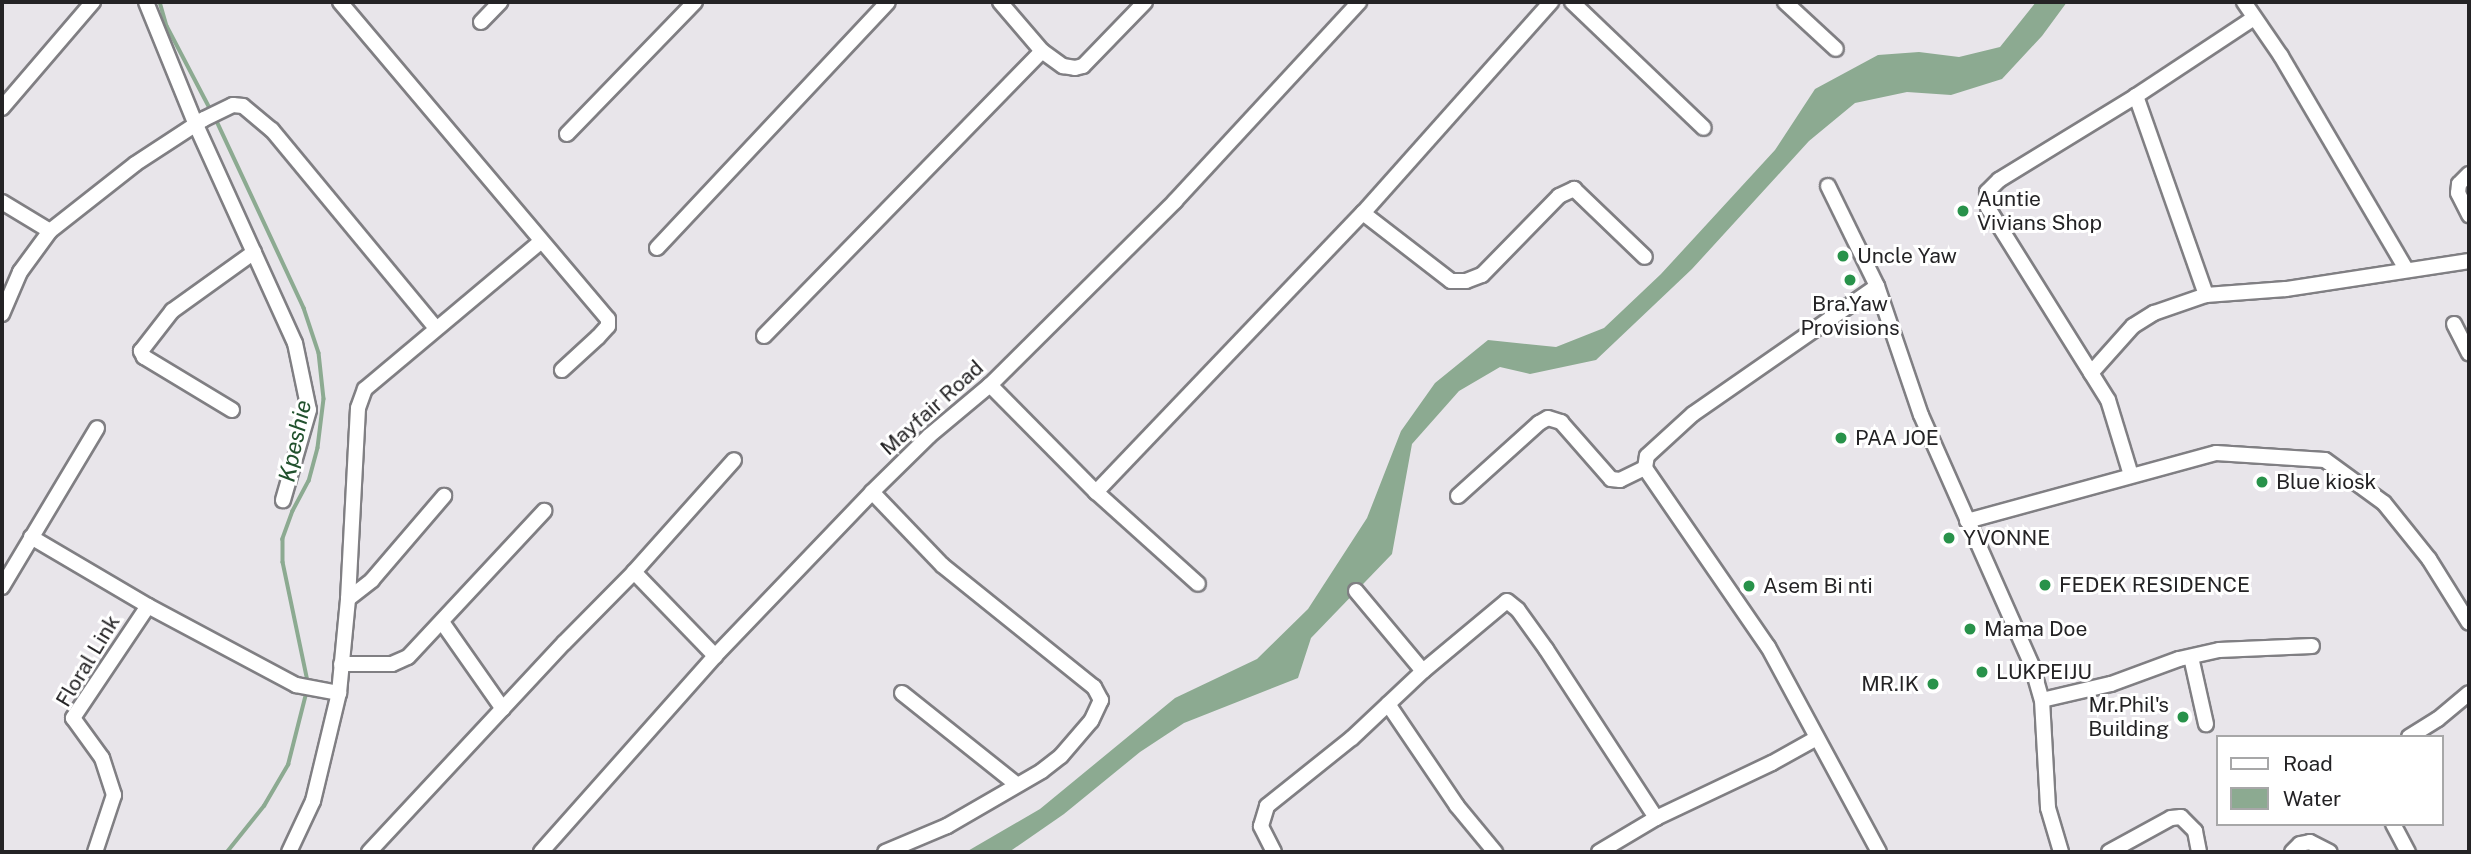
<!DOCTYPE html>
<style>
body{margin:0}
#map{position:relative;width:2471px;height:854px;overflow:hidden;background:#e8e5ea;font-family:"Public Sans",sans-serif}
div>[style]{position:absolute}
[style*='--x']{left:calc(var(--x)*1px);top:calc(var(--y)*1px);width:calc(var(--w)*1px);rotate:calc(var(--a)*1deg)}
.water>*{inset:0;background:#8caa91}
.stream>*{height:3.5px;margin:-1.75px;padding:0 1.75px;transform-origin:1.75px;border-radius:1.75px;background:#8caa91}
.roads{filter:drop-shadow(2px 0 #807f83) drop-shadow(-2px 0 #807f83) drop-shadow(0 2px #807f83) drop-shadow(0 -2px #807f83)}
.minor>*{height:14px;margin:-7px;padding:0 7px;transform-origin:7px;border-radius:7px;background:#fff}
.dots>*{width:19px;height:19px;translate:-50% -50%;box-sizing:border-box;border:4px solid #fff;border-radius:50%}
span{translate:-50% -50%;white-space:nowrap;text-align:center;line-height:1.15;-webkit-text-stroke:6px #fff;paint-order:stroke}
.poi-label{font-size:21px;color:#242325}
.left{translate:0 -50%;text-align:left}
.right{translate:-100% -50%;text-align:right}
.street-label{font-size:21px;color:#242325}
.water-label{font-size:23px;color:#21512d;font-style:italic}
.frame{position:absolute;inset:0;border:4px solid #242325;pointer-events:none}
.legend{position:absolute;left:2216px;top:735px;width:228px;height:91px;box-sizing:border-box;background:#fff;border:2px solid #a7a7a8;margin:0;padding:9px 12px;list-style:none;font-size:21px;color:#242325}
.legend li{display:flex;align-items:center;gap:14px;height:35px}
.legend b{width:35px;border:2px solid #a7a7a8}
</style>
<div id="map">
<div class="water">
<div style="clip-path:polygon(2036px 2px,2067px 2px,2042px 36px,2002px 79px,1951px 95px,1907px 92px,1855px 103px,1809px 141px,1692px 269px,1596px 360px,1530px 374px,1500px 367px,1459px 391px,1412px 444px,1392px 554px,1311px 638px,1298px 678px,1184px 723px,1140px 752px,1064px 814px,1009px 852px,966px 852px,1040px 809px,1175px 698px,1257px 659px,1308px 609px,1367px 518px,1401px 431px,1435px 383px,1488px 340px,1556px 347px,1604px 328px,1661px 274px,1775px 150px,1815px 89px,1878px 55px,1919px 52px,1959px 57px,2000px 47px)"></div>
</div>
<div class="stream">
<div style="--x:160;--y:2;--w:25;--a:74"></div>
<div style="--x:167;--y:26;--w:95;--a:62.4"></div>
<div style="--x:215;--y:117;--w:211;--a:65"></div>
<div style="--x:304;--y:308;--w:47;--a:71.6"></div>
<div style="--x:319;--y:353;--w:46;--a:83.8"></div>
<div style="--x:324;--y:399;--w:49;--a:97"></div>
<div style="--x:318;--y:448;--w:34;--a:105"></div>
<div style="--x:309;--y:481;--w:34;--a:118"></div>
<div style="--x:293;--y:511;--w:30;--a:110"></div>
<div style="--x:283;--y:539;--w:23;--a:90"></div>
<div style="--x:283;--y:562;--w:123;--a:78.2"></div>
<div style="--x:227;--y:852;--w:59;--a:-51.2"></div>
<div style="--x:264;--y:806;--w:48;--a:-59.7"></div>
<div style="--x:288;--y:765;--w:77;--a:-75.8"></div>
</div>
<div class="roads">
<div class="minor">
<div style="--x:146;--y:2;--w:133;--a:67.9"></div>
<div style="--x:196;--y:125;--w:239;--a:65.6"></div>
<div style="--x:295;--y:343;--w:68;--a:78.2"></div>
<div style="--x:309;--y:410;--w:94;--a:106.1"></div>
<div style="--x:340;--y:2;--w:415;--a:49.8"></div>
<div style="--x:608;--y:319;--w:7;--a:90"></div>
<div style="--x:608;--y:326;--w:15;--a:132"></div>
<div style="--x:598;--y:337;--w:49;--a:137.5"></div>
<div style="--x:1000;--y:2;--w:65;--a:49.4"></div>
<div style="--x:1042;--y:51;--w:26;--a:36"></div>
<div style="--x:1063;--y:66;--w:12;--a:9"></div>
<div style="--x:1075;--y:68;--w:8;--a:-14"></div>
<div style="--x:1083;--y:66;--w:89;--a:-45.9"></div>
<div style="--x:1572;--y:2;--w:182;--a:43.7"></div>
<div style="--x:1785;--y:2;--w:69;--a:42.7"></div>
<div style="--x:2244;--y:2;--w:65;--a:55.6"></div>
<div style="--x:2281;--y:56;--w:247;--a:59.6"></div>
<div style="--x:481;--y:22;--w:28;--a:-46"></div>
<div style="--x:2136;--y:96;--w:211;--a:70.6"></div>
<div style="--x:2;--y:108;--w:140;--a:-49.4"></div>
<div style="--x:567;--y:134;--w:184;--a:-45.9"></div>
<div style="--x:2469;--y:174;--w:14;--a:135"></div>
<div style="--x:2459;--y:184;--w:9;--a:96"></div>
<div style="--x:2458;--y:193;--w:25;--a:63"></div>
<div style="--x:1828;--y:186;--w:111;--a:63.9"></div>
<div style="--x:2;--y:202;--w:56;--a:31.1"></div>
<div style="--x:1363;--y:213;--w:111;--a:37.7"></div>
<div style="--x:1451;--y:281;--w:15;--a:0"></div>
<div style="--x:1466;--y:281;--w:17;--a:-21"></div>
<div style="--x:1482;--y:275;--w:110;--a:-45.7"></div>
<div style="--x:1559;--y:196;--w:17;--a:-25"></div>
<div style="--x:1574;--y:189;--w:98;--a:43.8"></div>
<div style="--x:657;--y:248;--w:337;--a:-46.8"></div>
<div style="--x:2;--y:314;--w:46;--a:-66.8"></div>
<div style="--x:20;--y:272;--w:51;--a:-53.8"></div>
<div style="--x:50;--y:231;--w:108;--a:-38.2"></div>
<div style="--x:135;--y:164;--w:82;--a:-33.1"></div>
<div style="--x:204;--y:119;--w:32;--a:-26"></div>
<div style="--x:233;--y:105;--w:10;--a:6"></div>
<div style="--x:243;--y:106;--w:38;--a:40"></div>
<div style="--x:272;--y:130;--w:256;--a:50.4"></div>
<div style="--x:2454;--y:324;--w:33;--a:63"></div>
<div style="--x:764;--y:336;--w:398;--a:-45.7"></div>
<div style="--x:2091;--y:373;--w:63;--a:-48.2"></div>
<div style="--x:2133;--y:326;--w:25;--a:-32"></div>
<div style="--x:2154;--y:313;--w:55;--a:-19.1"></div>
<div style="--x:2206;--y:295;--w:80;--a:-4.3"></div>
<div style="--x:2286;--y:289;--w:185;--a:-8.7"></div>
<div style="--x:990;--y:385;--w:151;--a:45.3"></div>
<div style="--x:1096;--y:492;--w:137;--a:42"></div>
<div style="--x:232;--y:410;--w:103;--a:-148.9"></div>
<div style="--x:144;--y:357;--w:7;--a:-117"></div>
<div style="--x:141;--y:351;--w:51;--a:-52.2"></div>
<div style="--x:172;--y:311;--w:101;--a:-35.7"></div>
<div style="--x:2131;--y:475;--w:78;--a:-107"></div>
<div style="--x:2108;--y:400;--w:226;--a:-122"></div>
<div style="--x:1988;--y:208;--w:16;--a:-94"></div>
<div style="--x:1987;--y:192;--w:17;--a:-45"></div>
<div style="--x:1999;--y:180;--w:161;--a:-31.5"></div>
<div style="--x:2136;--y:96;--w:141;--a:-33.5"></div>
<div style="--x:872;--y:492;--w:101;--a:46.2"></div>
<div style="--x:942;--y:565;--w:195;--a:38.8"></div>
<div style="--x:1094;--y:687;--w:15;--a:62"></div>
<div style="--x:1101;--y:700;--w:23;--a:115"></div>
<div style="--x:1091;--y:721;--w:46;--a:130.6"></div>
<div style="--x:1061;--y:756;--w:24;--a:142"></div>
<div style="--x:1042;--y:771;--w:110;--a:149.9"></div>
<div style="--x:947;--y:826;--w:67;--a:157.2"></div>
<div style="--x:1096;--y:492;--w:386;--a:-46.3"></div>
<div style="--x:1363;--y:213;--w:283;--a:-48.3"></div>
<div style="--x:1458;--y:496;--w:109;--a:-42"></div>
<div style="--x:1539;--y:423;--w:10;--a:-29"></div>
<div style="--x:1548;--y:418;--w:14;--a:17"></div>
<div style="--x:1561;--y:422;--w:76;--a:48.7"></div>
<div style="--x:1611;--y:479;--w:9;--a:6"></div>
<div style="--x:1620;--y:480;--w:28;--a:-26"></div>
<div style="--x:1967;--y:521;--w:258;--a:-15.3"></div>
<div style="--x:2216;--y:453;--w:109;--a:3.7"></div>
<div style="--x:2325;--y:460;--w:73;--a:36.1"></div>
<div style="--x:2384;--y:503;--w:72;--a:51.2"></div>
<div style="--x:2429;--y:559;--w:75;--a:58"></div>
<div style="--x:31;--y:537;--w:136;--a:30.5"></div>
<div style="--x:148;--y:606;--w:135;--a:123.8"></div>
<div style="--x:73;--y:718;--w:49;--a:54.1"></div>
<div style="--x:102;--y:758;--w:39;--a:72"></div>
<div style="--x:114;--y:795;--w:60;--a:108.4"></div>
<div style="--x:634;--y:572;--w:117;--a:46"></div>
<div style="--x:2;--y:587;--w:185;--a:-59.1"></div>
<div style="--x:1356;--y:591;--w:104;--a:50.1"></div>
<div style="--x:348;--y:599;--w:31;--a:-38"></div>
<div style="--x:372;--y:580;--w:111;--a:-49.4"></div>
<div style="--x:148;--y:606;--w:168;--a:28.1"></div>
<div style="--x:296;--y:685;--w:44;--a:10.5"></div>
<div style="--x:442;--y:622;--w:106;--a:55"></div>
<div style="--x:2191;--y:657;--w:69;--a:77.4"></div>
<div style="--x:341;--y:664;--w:51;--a:0"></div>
<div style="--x:392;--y:664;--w:17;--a:-24"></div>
<div style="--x:408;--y:657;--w:200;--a:-47"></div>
<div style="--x:902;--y:693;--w:146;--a:38.6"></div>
<div style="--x:2042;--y:700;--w:71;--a:-13.1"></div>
<div style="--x:2111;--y:684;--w:72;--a:-20.2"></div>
<div style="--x:2179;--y:659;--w:41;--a:-12.7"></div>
<div style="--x:2219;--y:650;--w:93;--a:-2.5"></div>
<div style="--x:1388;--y:704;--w:123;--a:55.9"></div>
<div style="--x:1457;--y:806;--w:60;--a:50.4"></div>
<div style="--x:2409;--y:737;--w:34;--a:-32"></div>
<div style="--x:2438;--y:719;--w:40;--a:-40"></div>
<div style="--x:2393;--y:824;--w:32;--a:62"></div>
<div style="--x:289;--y:852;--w:56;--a:-64.8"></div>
<div style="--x:313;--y:801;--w:111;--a:-76.5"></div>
<div style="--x:339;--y:693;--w:94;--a:-84.5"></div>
<div style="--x:348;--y:599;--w:191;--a:-87"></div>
<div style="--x:358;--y:408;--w:20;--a:-70"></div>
<div style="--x:365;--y:389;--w:229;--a:-40"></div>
<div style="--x:369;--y:852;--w:286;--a:-47"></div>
<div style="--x:564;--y:643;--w:100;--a:-45.4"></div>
<div style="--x:634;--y:572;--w:150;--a:-48.2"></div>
<div style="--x:541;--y:852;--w:262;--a:-48.4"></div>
<div style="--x:715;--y:656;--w:227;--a:-46.2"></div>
<div style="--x:872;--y:492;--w:80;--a:-44.5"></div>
<div style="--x:929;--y:436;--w:80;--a:-39.9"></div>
<div style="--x:990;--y:385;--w:261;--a:-44.8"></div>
<div style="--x:1175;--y:201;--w:271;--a:-47.2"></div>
<div style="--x:1274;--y:852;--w:29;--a:-117"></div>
<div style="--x:1261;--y:826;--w:21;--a:-73"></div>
<div style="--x:1267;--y:806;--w:109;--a:-38.7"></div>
<div style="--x:1352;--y:738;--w:98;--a:-43.3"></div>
<div style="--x:1423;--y:671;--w:109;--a:-39.8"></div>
<div style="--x:1507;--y:601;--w:14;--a:39"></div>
<div style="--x:1518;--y:610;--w:48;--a:54.3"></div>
<div style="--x:1546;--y:649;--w:202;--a:56.9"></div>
<div style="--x:1599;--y:852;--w:66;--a:-30.8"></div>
<div style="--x:1656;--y:818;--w:128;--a:-25.4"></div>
<div style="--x:1772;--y:763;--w:51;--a:-29.1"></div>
<div style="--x:1879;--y:852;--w:233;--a:-118.4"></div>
<div style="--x:1768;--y:647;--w:217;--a:-124.5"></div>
<div style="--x:1645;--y:468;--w:12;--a:-81"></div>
<div style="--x:1647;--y:456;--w:62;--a:-42.4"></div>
<div style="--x:1693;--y:414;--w:224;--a:-34.8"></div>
<div style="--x:1877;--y:286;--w:136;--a:71.2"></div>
<div style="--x:1921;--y:415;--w:274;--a:66.1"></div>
<div style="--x:2032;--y:666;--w:35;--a:74"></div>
<div style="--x:2042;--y:700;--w:108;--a:86.8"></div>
<div style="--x:2048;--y:808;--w:46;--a:73.5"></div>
<div style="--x:2109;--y:852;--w:71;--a:-28.7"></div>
<div style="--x:2171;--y:818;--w:10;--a:-6"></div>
<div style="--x:2181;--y:817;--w:20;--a:45"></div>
<div style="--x:2195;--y:831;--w:21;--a:79"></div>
<div style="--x:2292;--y:852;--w:11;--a:-45"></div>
<div style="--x:2300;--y:844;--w:10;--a:-11"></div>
<div style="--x:2310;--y:842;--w:22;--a:27"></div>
</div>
</div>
<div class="dots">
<div style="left:1963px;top:211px;background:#28924a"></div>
<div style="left:1843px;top:256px;background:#28924a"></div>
<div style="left:1850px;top:280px;background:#28924a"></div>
<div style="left:1841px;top:438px;background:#28924a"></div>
<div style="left:2262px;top:482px;background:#28924a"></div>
<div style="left:1949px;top:538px;background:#28924a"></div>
<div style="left:2045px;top:585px;background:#28924a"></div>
<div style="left:1749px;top:586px;background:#28924a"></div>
<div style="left:1970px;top:629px;background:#28924a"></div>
<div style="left:1982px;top:672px;background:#28924a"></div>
<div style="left:1933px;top:684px;background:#28924a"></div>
<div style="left:2183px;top:717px;background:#28924a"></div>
</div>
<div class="poi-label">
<span class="left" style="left:1977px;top:211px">Auntie<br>Vivians Shop</span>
<span class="left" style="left:1857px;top:256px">Uncle Yaw</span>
<span style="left:1850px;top:316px">Bra.Yaw<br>Provisions</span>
<span class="left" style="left:1855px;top:438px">PAA JOE</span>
<span class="left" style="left:2276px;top:482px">Blue kiosk</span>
<span class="left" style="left:1963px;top:538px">YVONNE</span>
<span class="left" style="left:2059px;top:585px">FEDEK RESIDENCE</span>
<span class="left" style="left:1763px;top:586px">Asem Bi nti</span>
<span class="left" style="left:1984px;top:629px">Mama Doe</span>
<span class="left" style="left:1996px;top:672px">LUKPEIJU</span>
<span class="right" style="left:1919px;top:684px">MR.IK</span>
<span class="right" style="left:2169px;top:717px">Mr.Phil's<br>Building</span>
</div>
<div class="street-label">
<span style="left:932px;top:408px;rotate:-42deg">Mayfair Road</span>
<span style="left:88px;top:661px;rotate:-59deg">Floral Link</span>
</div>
<div class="water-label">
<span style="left:295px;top:441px;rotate:-78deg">Kpeshie</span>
</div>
<div class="frame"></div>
<ul class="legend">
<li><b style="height:9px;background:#fff"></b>Road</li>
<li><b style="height:19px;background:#8caa91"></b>Water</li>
</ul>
</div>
